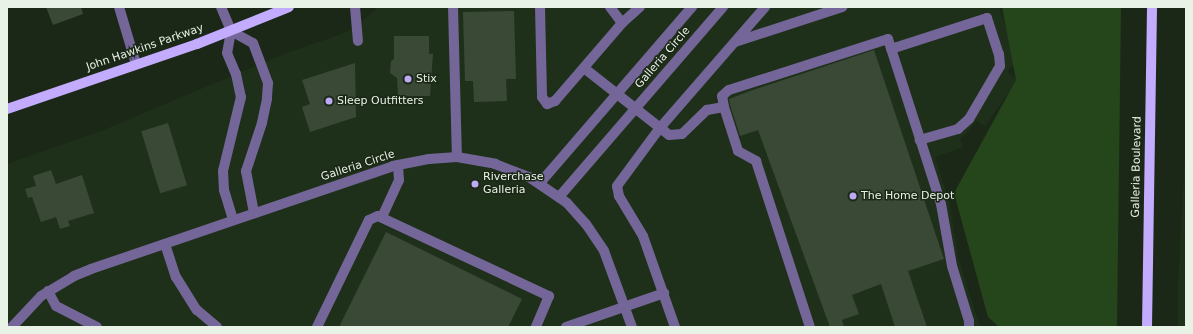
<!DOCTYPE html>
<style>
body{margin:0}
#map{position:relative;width:1193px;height:334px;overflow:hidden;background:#1b2817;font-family:"DejaVu Sans",sans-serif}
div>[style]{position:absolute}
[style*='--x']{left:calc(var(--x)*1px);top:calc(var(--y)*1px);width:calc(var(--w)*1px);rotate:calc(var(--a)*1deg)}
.built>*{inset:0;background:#1e3019}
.green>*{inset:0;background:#25451b}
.building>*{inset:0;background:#3a4936;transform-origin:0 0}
.minor>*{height:10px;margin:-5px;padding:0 5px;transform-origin:5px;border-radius:5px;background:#746698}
.major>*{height:10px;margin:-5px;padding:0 5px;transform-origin:5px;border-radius:5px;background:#c3abfe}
.dots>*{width:11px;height:11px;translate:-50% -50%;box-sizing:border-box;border:2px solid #1b2817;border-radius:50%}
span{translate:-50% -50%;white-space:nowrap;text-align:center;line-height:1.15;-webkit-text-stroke:3px #1b2817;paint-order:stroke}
.street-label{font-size:11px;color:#e9f2e6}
.poi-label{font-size:11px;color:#e9f2e6}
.left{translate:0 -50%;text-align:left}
.frame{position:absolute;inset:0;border:8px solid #e9f2e6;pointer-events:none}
</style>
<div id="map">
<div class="built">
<div style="clip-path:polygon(379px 7px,999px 7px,1018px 65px,1009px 68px,1008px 73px,1018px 80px,985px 126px,976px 121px,965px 135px,960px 138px,963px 147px,935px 157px,950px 204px,958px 257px,980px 327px,7px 327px,7px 164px,101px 131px,287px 53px,347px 32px)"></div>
<div style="clip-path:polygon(1186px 136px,1186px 327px,1178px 327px,1178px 284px)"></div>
</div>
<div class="green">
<div style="clip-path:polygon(1002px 7px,1121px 7px,1117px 326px,1115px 327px,999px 327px,988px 317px,954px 193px,1016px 80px)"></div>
</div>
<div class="building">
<div style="clip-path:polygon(46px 7px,81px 7px,83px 14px,53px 25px)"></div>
<div style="clip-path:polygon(514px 11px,516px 79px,506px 79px,507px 101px,474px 102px,473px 81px,465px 81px,463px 12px)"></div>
<div style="clip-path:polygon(394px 36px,429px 36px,429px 54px,433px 54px,430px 96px,398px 96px,397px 78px,390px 73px,391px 61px,394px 59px)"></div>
<div style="clip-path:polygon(874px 50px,944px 259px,908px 271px,927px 327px,895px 327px,881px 284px,852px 295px,859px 314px,842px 320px,844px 327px,830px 327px,758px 130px,740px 136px,730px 105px,729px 99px,750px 91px)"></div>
<div style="clip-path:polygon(355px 63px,356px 117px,310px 132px,302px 107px,310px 104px,302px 80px)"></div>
<div style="left:168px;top:123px;width:65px;height:28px;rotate:73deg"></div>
<div style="clip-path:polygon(51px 170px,56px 184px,82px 175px,94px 213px,68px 221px,70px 226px,60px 229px,56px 217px,41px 222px,32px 197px,28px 198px,25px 189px,36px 186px,33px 176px)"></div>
<div style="clip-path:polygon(386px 232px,522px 299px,508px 327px,339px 327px)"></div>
</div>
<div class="minor">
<div style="--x:119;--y:7;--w:59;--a:73.4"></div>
<div style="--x:221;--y:7;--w:26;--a:67"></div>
<div style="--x:355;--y:7;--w:34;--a:85"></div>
<div style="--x:453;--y:7;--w:150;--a:88.5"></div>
<div style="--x:540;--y:7;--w:90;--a:88.7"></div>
<div style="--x:542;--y:97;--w:9;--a:54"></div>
<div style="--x:547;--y:104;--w:9;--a:-21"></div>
<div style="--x:555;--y:101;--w:103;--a:-49.3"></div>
<div style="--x:622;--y:23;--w:24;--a:-42"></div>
<div style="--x:610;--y:7;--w:20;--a:53"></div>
<div style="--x:231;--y:31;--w:25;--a:29"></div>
<div style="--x:253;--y:43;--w:43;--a:69.4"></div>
<div style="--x:268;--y:83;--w:16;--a:94"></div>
<div style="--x:267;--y:99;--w:25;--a:102"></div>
<div style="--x:262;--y:123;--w:51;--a:108.4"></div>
<div style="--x:246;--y:171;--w:43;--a:79.2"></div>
<div style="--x:231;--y:31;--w:22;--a:100"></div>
<div style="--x:227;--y:53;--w:23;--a:67"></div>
<div style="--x:236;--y:74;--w:24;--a:78"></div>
<div style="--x:241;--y:97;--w:76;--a:103.7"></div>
<div style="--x:223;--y:171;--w:19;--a:87"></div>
<div style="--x:224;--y:190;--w:31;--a:73"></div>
<div style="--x:735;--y:42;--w:113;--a:-18.1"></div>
<div style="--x:891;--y:49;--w:101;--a:-17.9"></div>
<div style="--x:987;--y:18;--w:38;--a:72"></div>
<div style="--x:999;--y:54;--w:12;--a:85"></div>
<div style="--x:1000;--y:66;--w:61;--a:120.3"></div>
<div style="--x:969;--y:119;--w:15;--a:138"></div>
<div style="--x:958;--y:129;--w:40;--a:164"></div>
<div style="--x:584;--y:68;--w:108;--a:38.2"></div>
<div style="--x:669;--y:135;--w:13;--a:-4"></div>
<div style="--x:682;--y:134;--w:35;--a:-44"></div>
<div style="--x:707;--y:110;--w:17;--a:-10"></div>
<div style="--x:724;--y:107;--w:46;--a:72.3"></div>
<div style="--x:738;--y:151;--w:21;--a:29"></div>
<div style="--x:756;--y:161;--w:175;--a:72"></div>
<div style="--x:724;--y:107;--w:11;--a:-100"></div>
<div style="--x:722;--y:96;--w:9;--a:-41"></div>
<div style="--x:729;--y:90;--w:167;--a:-17.8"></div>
<div style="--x:888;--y:39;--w:173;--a:72.2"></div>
<div style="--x:941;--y:204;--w:63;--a:79.9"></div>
<div style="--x:952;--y:266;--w:58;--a:72.8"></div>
<div style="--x:969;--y:321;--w:6;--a:90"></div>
<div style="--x:540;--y:183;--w:233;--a:-49.2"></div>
<div style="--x:559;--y:197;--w:251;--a:-49.2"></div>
<div style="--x:382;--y:217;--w:41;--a:-65.3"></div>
<div style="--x:399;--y:180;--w:15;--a:-94"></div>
<div style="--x:165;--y:244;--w:35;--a:72"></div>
<div style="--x:176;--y:277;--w:39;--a:58"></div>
<div style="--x:197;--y:310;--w:26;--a:40"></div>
<div style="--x:48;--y:291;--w:17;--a:62"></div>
<div style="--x:56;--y:306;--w:46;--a:27.1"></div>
<div style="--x:12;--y:327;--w:42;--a:-46.9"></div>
<div style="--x:41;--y:296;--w:39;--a:-31"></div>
<div style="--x:74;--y:276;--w:18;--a:-22"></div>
<div style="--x:91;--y:269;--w:319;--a:-18.8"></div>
<div style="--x:393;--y:166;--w:37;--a:-11"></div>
<div style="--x:429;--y:159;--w:28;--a:-4"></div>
<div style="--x:457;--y:157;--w:39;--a:10"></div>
<div style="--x:495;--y:164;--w:36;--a:21"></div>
<div style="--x:529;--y:177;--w:46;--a:34.4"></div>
<div style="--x:567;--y:203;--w:28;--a:48"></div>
<div style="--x:586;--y:224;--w:32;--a:56"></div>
<div style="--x:604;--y:251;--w:81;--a:69.8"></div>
<div style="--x:317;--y:327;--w:119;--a:-64.1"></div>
<div style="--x:369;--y:220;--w:10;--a:-24"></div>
<div style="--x:378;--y:216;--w:189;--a:25.1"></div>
<div style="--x:549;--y:296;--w:34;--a:113"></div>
<div style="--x:566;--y:327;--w:104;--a:-19.1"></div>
<div style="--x:675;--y:327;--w:96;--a:-109.4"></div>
<div style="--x:643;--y:236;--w:47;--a:-121"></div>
<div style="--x:619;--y:196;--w:10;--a:-101"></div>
<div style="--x:617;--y:186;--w:71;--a:-53.6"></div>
<div style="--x:659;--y:129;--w:162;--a:-49"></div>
</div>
<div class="major">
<div style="--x:7;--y:109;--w:201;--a:-18.9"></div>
<div style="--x:197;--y:44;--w:99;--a:-21.9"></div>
<div style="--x:1147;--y:327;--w:320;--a:-89.1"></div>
</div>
<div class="dots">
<div style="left:408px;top:79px;background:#bea9f5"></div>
<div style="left:329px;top:101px;background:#bea9f5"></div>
<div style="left:475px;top:184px;background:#bea9f5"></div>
<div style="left:853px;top:196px;background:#bea9f5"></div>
</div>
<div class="street-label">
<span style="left:145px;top:48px;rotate:-19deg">John Hawkins Parkway</span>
<span style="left:663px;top:58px;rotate:-49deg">Galleria Circle</span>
<span style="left:358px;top:166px;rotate:-18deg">Galleria Circle</span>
<span style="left:1137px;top:167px;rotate:-89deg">Galleria Boulevard</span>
</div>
<div class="poi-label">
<span class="left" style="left:416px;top:79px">Stix</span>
<span class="left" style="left:337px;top:101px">Sleep Outfitters</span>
<span class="left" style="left:483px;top:184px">Riverchase<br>Galleria</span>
<span class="left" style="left:861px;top:196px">The Home Depot</span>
</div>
<div class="frame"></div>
</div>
